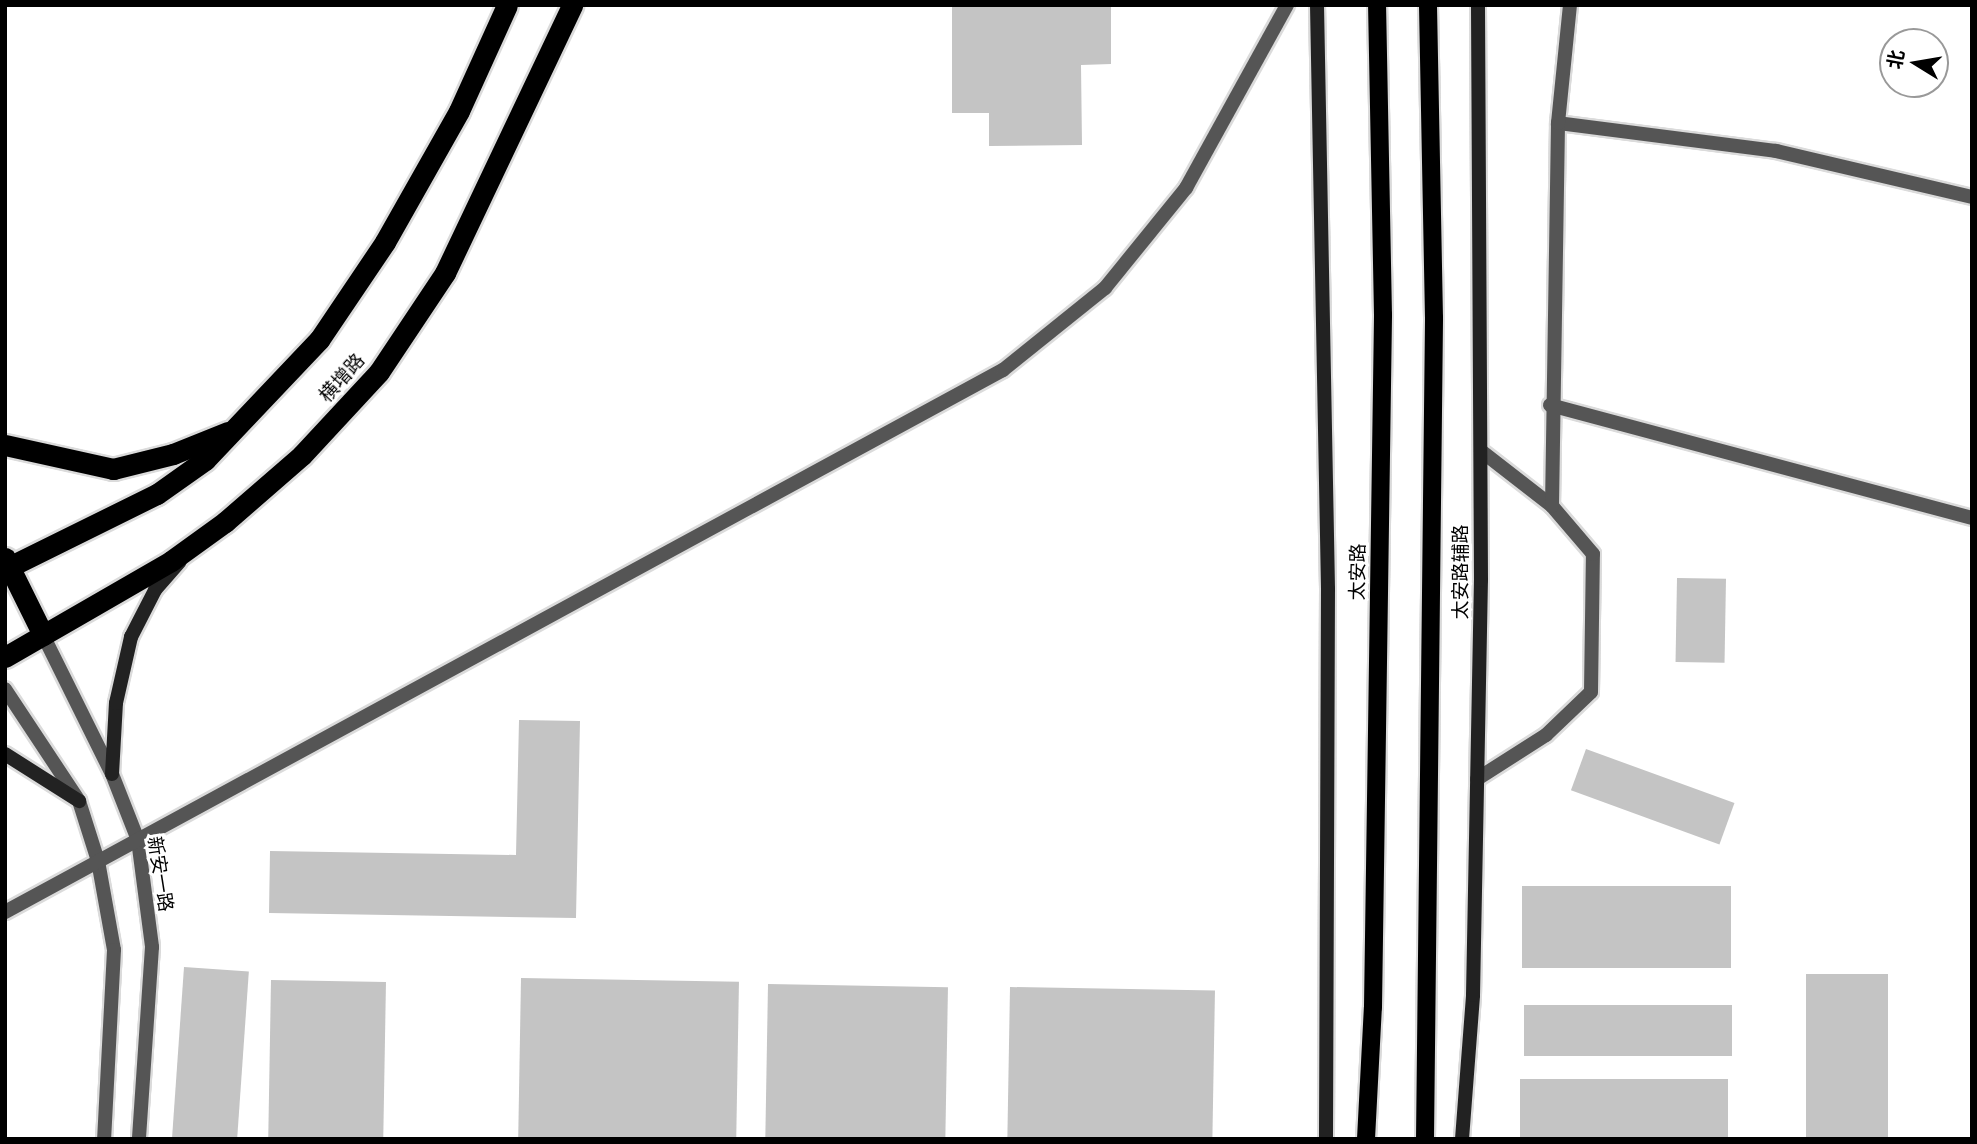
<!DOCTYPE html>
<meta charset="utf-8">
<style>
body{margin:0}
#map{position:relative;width:1977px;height:1144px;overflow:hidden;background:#fff;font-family:"Open Sans","Noto Sans SC",sans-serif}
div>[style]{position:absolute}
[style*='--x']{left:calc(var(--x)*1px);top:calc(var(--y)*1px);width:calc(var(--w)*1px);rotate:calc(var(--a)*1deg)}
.building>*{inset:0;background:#c4c4c4;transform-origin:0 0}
.roads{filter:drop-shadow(2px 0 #dbdbdb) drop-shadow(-2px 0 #dbdbdb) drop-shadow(0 2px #dbdbdb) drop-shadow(0 -2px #dbdbdb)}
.lane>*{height:14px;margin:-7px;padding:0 7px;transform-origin:7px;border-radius:7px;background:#555}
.street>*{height:14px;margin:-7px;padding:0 7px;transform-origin:7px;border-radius:7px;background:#555}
.secondary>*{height:14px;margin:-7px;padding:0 7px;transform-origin:7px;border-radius:7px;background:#222}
.primary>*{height:18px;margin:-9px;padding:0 9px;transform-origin:9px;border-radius:9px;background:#000}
.highway>*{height:21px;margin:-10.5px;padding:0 10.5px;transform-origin:10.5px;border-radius:10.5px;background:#000}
span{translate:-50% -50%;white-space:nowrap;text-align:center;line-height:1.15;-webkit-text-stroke:6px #fff;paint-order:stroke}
.street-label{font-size:19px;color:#000}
.frame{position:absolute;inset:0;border:7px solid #000;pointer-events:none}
.north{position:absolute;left:1879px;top:28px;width:70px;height:70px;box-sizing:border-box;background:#fff;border:2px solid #999;border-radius:50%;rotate:281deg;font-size:19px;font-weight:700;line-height:28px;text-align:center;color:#000}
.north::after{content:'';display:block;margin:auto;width:24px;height:32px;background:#000;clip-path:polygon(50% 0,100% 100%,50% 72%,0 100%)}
</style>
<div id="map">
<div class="building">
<div style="clip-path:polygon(952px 5px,1111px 5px,1111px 64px,1081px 65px,1082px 145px,989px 146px,989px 113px,952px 113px)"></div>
<div style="left:1677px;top:578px;width:49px;height:84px;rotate:1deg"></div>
<div style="clip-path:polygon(519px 720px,580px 721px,576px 918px,269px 913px,270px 851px,516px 855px)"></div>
<div style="left:1586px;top:749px;width:158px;height:44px;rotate:20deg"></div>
<div style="left:1731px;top:886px;width:82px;height:209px;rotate:90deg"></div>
<div style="left:184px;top:967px;width:65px;height:172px;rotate:4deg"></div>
<div style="left:1806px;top:974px;width:82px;height:165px"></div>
<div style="left:521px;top:978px;width:218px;height:161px;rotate:1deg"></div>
<div style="left:271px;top:980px;width:115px;height:159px;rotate:1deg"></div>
<div style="left:768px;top:984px;width:180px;height:155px;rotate:1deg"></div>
<div style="left:1010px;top:987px;width:205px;height:152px;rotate:1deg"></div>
<div style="left:1732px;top:1005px;width:51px;height:208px;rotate:90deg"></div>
<div style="left:1728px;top:1079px;width:60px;height:208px;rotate:90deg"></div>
</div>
<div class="roads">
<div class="lane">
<div style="--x:1477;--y:779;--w:82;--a:-32.5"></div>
<div style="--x:1546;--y:735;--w:62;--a:-43.7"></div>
<div style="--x:1591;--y:692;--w:138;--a:-89.2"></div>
<div style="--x:1593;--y:554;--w:63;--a:-130.5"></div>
<div style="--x:1552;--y:506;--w:90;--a:-142.2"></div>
</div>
<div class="street">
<div style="--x:1558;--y:123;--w:220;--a:7.3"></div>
<div style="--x:1776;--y:151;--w:201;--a:13.2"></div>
<div style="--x:1550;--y:405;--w:437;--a:15"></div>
<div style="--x:1552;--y:506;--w:383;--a:-89.1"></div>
<div style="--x:1558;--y:123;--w:119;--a:-84.2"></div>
<div style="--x:43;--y:635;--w:155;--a:63.6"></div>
<div style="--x:112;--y:774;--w:71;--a:68.5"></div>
<div style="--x:138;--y:840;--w:108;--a:82.5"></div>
<div style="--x:152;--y:947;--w:192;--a:93.9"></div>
<div style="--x:5;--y:689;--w:134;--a:56.5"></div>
<div style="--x:79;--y:801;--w:63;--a:72.4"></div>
<div style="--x:98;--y:861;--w:90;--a:79.8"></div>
<div style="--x:114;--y:950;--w:189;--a:93"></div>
<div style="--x:5;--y:912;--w:1136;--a:-28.51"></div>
<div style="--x:1003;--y:370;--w:131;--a:-38.8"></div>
<div style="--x:1105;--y:288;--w:129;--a:-51"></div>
<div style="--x:1186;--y:188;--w:209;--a:-61.1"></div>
</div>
<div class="secondary">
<div style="--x:1317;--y:5;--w:584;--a:88.92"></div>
<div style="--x:1328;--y:589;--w:550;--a:90.21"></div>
<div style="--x:5;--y:754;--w:88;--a:32.4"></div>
<div style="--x:112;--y:774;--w:71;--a:-86.8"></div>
<div style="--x:116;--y:703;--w:68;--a:-77.2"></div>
<div style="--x:131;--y:637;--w:53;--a:-62.9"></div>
<div style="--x:155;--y:590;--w:38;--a:-49"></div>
<div style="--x:1462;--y:1139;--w:144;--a:-85.6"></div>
<div style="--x:1473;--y:995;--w:415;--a:-88.9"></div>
<div style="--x:1481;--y:580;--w:575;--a:-90.3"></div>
</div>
<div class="primary">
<div style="--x:1366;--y:1139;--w:132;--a:-87"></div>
<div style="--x:1373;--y:1007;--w:692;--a:-89.17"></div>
<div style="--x:1383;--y:315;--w:310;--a:-91.1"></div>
<div style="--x:1425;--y:1139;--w:821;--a:-89.37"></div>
<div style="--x:1434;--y:318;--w:313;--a:-91.1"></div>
</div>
<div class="highway">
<div style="--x:5;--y:445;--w:111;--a:12.5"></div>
<div style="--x:113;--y:469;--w:62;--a:-14"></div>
<div style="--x:173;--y:454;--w:59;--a:-21.8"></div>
<div style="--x:5;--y:558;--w:86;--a:63.7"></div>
<div style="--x:5;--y:569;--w:169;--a:-26.3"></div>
<div style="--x:157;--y:494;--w:59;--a:-35.3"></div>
<div style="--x:205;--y:460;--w:166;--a:-46.5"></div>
<div style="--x:319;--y:340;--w:118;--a:-56"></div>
<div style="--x:385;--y:242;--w:150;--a:-60.5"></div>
<div style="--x:459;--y:111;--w:116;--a:-65.6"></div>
<div style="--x:5;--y:657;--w:192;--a:-30"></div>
<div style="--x:171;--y:561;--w:67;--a:-35.8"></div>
<div style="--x:225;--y:522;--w:102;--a:-41"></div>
<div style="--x:302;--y:455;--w:113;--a:-47.1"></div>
<div style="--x:379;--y:372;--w:119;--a:-56.3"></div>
<div style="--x:445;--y:273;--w:297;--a:-64.6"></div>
</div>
</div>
<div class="street-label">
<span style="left:342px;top:378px;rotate:-48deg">横增路</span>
<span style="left:1358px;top:572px;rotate:-89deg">太安路</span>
<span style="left:1461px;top:572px;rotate:-90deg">太安路辅路</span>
<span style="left:160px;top:874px;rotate:81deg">新安一路</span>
</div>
<div class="frame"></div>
<div class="north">北</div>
</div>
